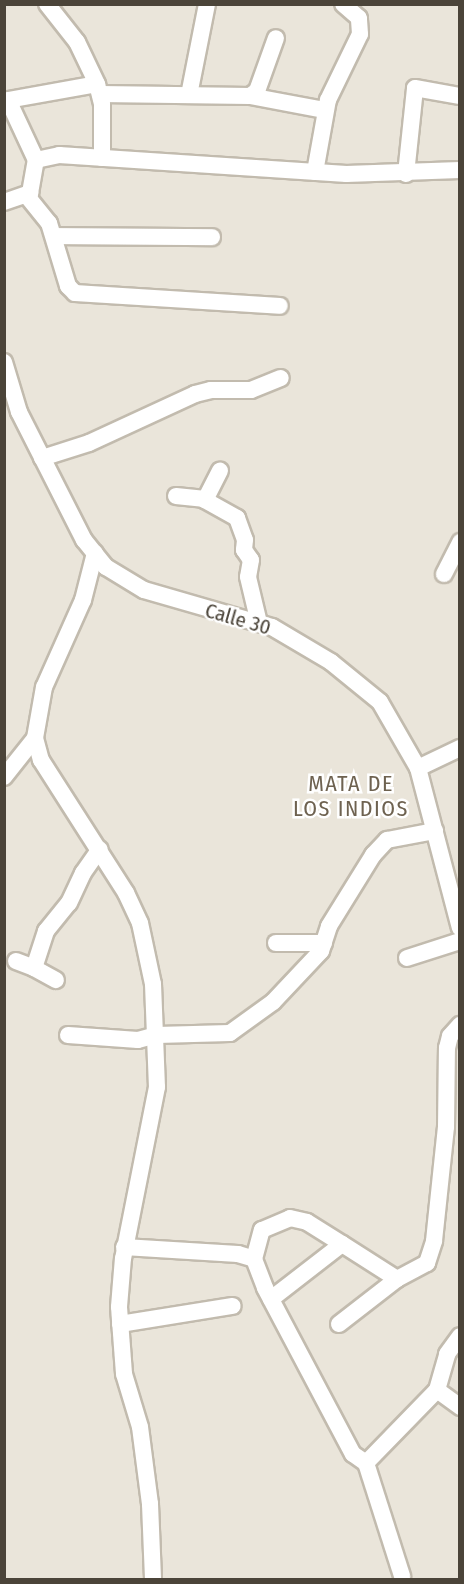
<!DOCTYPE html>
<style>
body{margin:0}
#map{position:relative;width:464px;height:1584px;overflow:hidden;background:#f6f3ec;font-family:"Fira Sans Condensed",sans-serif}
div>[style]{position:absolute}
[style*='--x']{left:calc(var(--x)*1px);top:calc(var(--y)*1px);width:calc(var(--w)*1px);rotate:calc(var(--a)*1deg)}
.residential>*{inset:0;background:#eae5da;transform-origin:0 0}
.roads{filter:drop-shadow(2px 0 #c2bbae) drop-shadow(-2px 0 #c2bbae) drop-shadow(0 2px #c2bbae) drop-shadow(0 -2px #c2bbae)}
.minor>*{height:16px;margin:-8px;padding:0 8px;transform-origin:8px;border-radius:8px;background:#fff}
span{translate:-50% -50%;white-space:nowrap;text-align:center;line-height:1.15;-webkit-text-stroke:5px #fff;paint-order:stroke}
.street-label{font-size:21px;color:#4b4439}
.neighbourhood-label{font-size:22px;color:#6e6250;letter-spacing:1.5px}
.frame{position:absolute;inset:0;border:6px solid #4b4439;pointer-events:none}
</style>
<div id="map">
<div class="residential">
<div style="left:5px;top:5px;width:454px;height:1574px"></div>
</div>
<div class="roads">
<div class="minor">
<div style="--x:47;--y:4;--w:48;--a:51.7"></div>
<div style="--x:77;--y:42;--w:47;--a:64.5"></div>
<div style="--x:97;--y:84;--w:21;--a:76"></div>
<div style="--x:102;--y:104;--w:54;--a:90"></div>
<div style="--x:100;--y:94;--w:150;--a:0.8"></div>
<div style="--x:250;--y:96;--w:9;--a:-36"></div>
<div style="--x:257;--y:91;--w:56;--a:-70.3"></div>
<div style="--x:189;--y:95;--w:93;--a:-78.8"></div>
<div style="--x:250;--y:96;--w:75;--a:10.7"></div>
<div style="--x:36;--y:160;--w:66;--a:-115"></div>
<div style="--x:8;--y:100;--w:90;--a:-10.2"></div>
<div style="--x:315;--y:172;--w:73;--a:-79.8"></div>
<div style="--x:328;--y:100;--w:73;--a:-64.1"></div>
<div style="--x:360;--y:34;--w:16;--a:-94"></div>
<div style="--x:359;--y:18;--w:21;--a:-139"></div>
<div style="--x:406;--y:174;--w:86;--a:-84"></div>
<div style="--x:415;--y:88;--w:46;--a:10.1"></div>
<div style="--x:27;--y:196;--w:35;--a:51"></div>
<div style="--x:49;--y:223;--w:66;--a:73.2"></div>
<div style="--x:68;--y:286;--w:10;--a:45"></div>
<div style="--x:75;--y:293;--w:205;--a:3.6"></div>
<div style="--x:4;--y:202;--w:28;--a:-19"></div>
<div style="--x:30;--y:193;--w:34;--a:-80"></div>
<div style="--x:36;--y:160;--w:24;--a:-12"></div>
<div style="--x:59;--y:155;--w:288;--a:3.8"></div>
<div style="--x:346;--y:174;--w:114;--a:-2"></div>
<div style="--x:54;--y:236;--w:158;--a:0.4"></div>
<div style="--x:4;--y:362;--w:52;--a:73.3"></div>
<div style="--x:19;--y:412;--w:144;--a:63.1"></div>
<div style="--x:84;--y:540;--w:35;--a:51"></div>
<div style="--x:106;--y:567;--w:44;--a:31.2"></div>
<div style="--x:144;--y:590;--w:133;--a:16.1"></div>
<div style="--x:272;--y:627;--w:69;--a:30.7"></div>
<div style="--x:331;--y:662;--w:63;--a:39.2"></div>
<div style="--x:380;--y:702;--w:76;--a:60.1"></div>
<div style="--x:418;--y:768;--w:165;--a:75.3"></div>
<div style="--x:42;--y:458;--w:49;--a:-17.7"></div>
<div style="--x:89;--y:443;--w:117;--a:-24.8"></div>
<div style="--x:195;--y:394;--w:16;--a:-14"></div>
<div style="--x:211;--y:390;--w:40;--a:0"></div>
<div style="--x:251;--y:390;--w:32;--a:-22"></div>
<div style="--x:176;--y:496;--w:27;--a:6"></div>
<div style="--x:203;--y:499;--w:39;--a:29"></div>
<div style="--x:237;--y:518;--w:23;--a:70"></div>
<div style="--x:245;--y:540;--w:10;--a:96"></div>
<div style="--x:244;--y:550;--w:12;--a:55"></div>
<div style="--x:251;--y:560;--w:17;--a:100"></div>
<div style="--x:248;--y:577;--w:47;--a:76.6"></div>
<div style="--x:205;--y:500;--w:33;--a:-63"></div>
<div style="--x:95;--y:553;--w:49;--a:104.3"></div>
<div style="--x:83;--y:600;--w:95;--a:114.1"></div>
<div style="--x:44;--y:687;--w:52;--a:100"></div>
<div style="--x:35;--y:738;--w:23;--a:75"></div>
<div style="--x:41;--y:760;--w:158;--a:57.4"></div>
<div style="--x:126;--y:893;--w:33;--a:65"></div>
<div style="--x:140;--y:923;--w:62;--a:78"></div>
<div style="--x:153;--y:984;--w:103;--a:87.8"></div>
<div style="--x:157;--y:1087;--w:174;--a:101.2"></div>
<div style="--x:123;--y:1258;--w:49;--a:94.7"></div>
<div style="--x:119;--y:1307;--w:67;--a:85.7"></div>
<div style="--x:124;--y:1374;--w:55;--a:73.2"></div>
<div style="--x:140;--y:1427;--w:78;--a:82.6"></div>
<div style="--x:150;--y:1504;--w:76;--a:87.7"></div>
<div style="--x:444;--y:574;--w:36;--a:-63"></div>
<div style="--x:418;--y:768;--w:47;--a:-25.5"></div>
<div style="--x:4;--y:777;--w:50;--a:-51.5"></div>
<div style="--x:276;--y:943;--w:48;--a:0"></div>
<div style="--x:407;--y:958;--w:56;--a:-17.8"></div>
<div style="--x:16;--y:961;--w:19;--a:21"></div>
<div style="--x:34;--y:968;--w:39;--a:-72"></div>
<div style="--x:46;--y:931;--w:36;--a:-51"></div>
<div style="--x:69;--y:903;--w:33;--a:-65"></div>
<div style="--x:83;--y:873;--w:29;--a:-55"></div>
<div style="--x:34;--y:968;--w:25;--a:29"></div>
<div style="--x:68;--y:1035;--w:70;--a:4.1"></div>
<div style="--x:138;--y:1040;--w:20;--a:-15"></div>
<div style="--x:157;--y:1035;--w:73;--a:-1.6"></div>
<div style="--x:230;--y:1033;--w:53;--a:-35.8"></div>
<div style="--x:273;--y:1002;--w:70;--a:-46.7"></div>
<div style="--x:321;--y:951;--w:26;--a:-72"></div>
<div style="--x:329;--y:926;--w:84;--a:-58.2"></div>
<div style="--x:373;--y:855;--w:21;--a:-47"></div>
<div style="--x:387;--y:840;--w:49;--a:-10.6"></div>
<div style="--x:124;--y:1247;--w:114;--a:3.5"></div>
<div style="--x:238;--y:1254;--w:17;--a:17"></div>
<div style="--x:254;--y:1259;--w:31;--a:69"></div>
<div style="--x:265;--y:1288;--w:188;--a:62.1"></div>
<div style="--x:353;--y:1454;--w:16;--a:35"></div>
<div style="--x:366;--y:1463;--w:119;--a:72.3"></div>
<div style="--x:254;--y:1259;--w:30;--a:-75"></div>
<div style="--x:262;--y:1230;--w:30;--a:-23"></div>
<div style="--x:290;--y:1218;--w:17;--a:13"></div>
<div style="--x:307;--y:1222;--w:41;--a:32.2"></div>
<div style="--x:342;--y:1244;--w:90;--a:142.2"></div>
<div style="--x:397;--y:1279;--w:34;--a:-28"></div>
<div style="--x:427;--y:1263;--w:23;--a:-72"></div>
<div style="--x:434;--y:1241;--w:115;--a:-84"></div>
<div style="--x:446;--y:1127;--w:79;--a:-89.3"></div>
<div style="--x:447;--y:1048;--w:12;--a:-76"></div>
<div style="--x:450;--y:1036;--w:15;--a:-48"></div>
<div style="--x:120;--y:1324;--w:114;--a:-9.1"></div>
<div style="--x:339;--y:1324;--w:73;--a:-37.8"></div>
<div style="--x:397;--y:1279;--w:65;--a:-147.5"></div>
<div style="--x:437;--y:1390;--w:29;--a:36"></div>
<div style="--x:366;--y:1463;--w:102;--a:-45.8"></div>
<div style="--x:437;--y:1390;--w:37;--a:-74"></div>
<div style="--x:447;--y:1354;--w:22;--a:-54"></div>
</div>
</div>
<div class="street-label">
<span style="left:238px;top:619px;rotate:16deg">Calle 30</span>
</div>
<div class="neighbourhood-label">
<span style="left:351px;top:796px">MATA DE<br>LOS INDIOS</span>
</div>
<div class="frame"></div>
</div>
